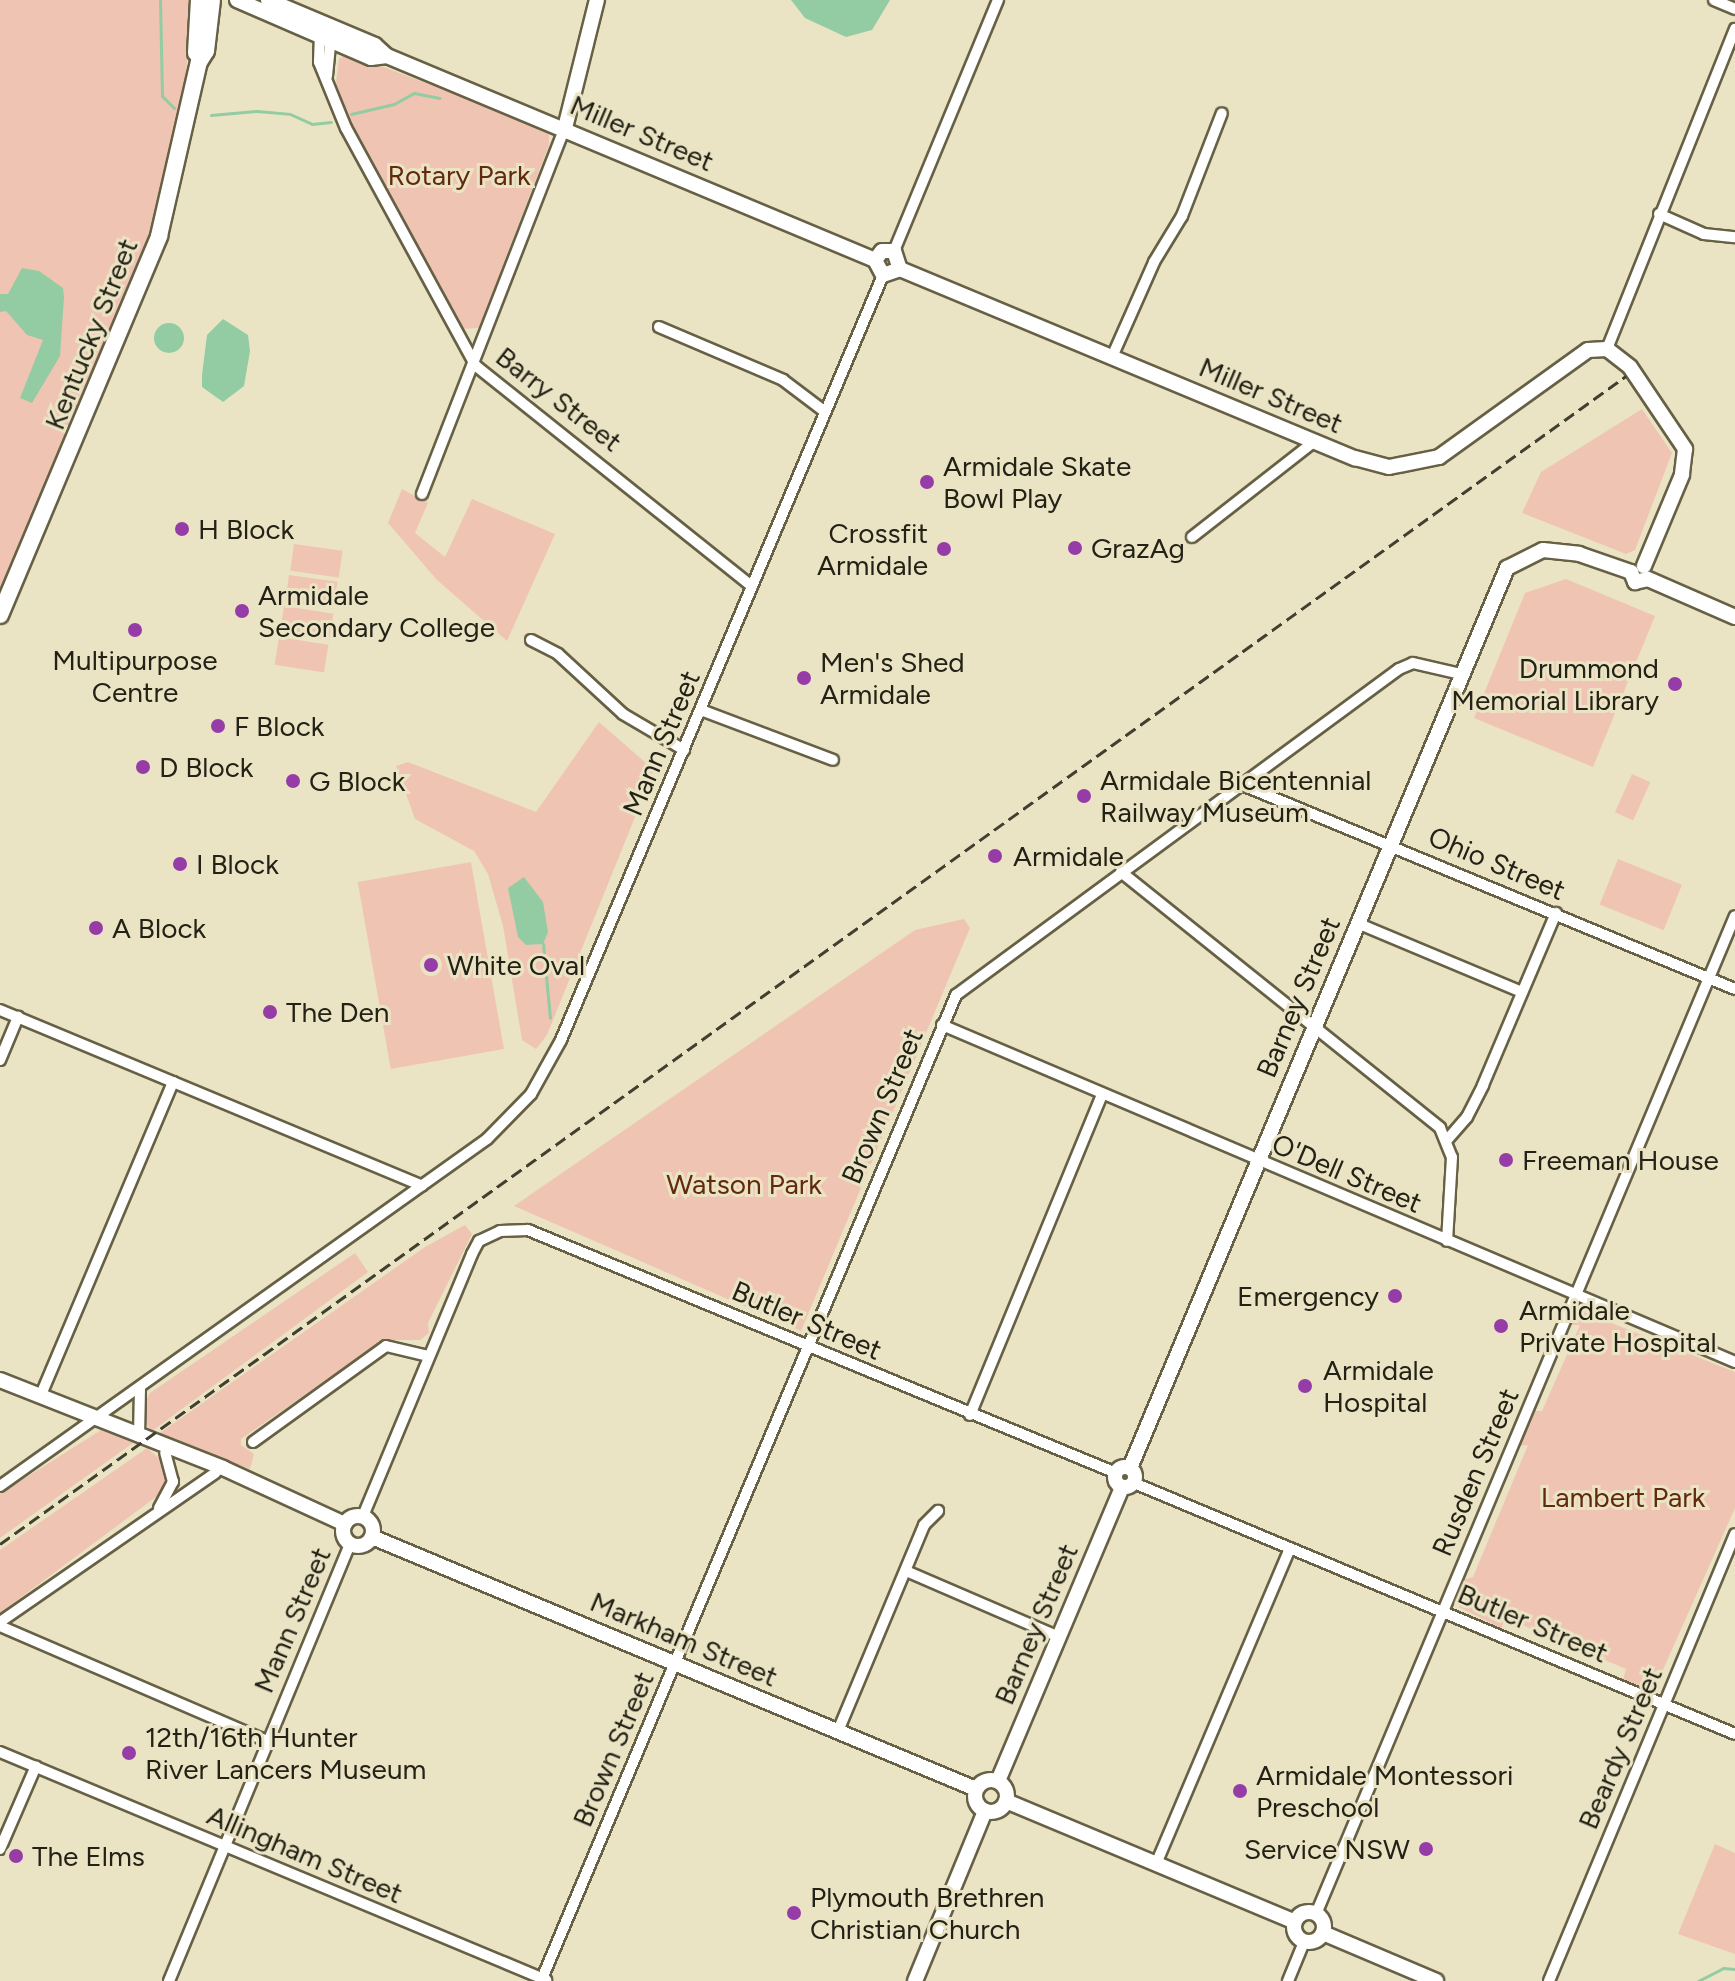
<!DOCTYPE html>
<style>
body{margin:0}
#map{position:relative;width:1735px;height:1981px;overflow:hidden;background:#eae4c5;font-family:Figtree,sans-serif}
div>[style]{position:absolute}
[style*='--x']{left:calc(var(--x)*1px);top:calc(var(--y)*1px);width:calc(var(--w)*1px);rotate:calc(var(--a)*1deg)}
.green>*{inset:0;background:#f0c4b3;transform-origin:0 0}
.water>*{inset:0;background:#93cca2}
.round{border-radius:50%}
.stream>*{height:3px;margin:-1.5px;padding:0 1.5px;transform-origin:1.5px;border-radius:1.5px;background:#93cca2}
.roads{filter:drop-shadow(2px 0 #666045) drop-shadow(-2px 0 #666045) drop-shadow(0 2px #666045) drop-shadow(0 -2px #666045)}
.street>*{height:10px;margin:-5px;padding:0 5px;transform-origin:5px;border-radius:5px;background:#fff}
.secondary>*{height:14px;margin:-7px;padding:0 7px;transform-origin:7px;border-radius:7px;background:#fff}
.secondary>.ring{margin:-7px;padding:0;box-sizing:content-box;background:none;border:14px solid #fff;border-radius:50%}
.primary>*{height:16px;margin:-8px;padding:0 8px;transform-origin:8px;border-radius:8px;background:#fff}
.rail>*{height:3px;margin-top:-1.5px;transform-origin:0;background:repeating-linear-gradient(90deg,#423f30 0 12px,transparent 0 18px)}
.dots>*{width:22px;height:22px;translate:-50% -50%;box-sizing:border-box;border:4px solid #eae4c5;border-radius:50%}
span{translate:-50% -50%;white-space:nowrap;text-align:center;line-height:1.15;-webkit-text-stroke:6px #eae4c5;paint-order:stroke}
.street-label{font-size:28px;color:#242216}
.park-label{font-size:28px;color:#62290e}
.poi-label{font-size:28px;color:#242216}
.left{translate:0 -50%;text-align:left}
.right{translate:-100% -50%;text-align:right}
</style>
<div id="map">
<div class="green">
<div style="clip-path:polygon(0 0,193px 0,183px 104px,150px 241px,0 593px)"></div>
<div style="clip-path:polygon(347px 53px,549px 130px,549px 145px,479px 328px,461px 329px,350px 127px,336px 82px,339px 59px)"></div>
<div style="clip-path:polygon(1642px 409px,1672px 453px,1635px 550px,1626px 554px,1522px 513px,1541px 472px)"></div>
<div style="clip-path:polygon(402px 489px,428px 503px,415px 533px,445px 557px,472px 499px,555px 534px,507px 641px,437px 580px,388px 523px)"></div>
<div style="left:294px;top:544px;width:49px;height:27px;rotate:8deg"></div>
<div style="left:289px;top:575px;width:49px;height:27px;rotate:8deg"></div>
<div style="clip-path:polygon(1566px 579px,1655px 616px,1593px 767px,1474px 718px,1525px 593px)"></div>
<div style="left:284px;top:606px;width:50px;height:27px;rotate:9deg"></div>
<div style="left:279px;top:637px;width:50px;height:28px;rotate:9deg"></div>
<div style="clip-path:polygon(599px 722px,654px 770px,547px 1035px,536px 1049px,522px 1040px,503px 926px,488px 874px,474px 851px,415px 819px,396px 766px,408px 762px,536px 812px)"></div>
<div style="left:1632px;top:774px;width:20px;height:42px;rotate:24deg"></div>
<div style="left:1618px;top:859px;width:69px;height:49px;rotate:22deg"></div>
<div style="left:471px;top:862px;width:190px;height:115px;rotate:80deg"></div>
<div style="clip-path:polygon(964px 919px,970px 928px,801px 1331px,514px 1206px,915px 930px)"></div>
<div style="clip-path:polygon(465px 1225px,472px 1234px,428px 1323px,429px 1333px,420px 1340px,384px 1340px,241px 1439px,241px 1445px,254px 1454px,250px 1469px,157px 1435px,425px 1247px)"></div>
<div style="clip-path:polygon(355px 1253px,368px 1272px,152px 1431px,143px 1421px,142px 1408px,150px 1393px)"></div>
<div style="clip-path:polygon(1581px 1311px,1735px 1372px,1735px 1508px,1654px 1690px,1623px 1680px,1626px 1669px,1506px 1618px,1501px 1628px,1459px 1607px,1462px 1580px,1473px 1577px,1528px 1445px,1518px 1446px,1533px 1411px,1542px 1411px,1580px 1325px,1571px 1325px)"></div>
<div style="clip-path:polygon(101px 1430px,133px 1443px,0 1538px,0 1494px)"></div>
<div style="clip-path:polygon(147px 1448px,167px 1465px,167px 1482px,160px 1494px,0 1613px,0 1550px)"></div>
<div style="clip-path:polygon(1715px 1844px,1735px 1853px,1735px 1954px,1678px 1934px)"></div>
</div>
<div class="water">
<div style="clip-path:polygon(791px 0,890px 0,872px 30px,846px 37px,805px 18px)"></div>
<div style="clip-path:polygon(22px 268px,39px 271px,63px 288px,64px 297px,60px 356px,32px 403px,20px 398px,43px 340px,27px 335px,6px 311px,0 312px,0 294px,8px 294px)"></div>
<div style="clip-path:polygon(223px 319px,248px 335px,250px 351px,244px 386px,223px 402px,202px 387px,202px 375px,207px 335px)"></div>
<div class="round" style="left:154px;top:323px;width:30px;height:30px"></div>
<div style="clip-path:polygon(524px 877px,543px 902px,548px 932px,543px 944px,526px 945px,518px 937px,508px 888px)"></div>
</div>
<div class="stream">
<div style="--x:160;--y:0;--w:96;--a:88.8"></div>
<div style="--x:162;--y:96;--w:17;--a:45"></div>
<div style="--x:351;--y:114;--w:44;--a:-13.1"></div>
<div style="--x:394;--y:104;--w:23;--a:-29"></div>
<div style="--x:414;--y:93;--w:26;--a:11"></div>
<div style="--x:211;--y:115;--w:46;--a:-5"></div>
<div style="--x:257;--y:111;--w:33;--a:5"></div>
<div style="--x:290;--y:114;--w:24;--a:24"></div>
<div style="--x:312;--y:124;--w:19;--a:-6"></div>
<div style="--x:543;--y:944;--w:74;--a:84.6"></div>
<div style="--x:1698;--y:1981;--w:28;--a:-27"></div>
<div style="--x:1723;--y:1968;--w:12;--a:5"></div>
</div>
<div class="roads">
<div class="street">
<div style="--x:1714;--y:0;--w:23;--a:23"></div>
<div style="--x:320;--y:33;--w:29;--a:92"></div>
<div style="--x:319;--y:62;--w:71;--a:67.8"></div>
<div style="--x:346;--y:128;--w:271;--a:61.4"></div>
<div style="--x:476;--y:366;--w:353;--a:38.6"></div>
<div style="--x:327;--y:76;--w:41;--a:-84.4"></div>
<div style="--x:1659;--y:214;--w:49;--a:24"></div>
<div style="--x:1704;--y:234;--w:31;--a:6"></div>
<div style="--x:894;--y:251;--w:272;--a:-67.5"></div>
<div style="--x:659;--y:327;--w:135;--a:23.1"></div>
<div style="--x:783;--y:380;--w:51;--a:37.1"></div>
<div style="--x:1607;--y:349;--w:345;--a:-68.2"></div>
<div style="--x:1112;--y:357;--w:104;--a:-66.1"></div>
<div style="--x:1154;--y:262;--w:54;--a:-58.7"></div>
<div style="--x:1182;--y:216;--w:110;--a:-68.8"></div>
<div style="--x:422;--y:494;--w:393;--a:-68.7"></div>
<div style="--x:1192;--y:537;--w:156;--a:-38"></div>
<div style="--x:531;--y:640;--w:30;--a:27"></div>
<div style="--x:558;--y:654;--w:88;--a:42.7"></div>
<div style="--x:623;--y:714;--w:71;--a:30.5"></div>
<div style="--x:701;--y:710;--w:141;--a:20.7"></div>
<div style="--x:1240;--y:784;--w:536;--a:22.5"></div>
<div style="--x:1121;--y:872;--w:409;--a:38.7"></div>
<div style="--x:1440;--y:1128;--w:31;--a:68"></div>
<div style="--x:1452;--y:1157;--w:84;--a:93.4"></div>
<div style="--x:1357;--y:923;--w:179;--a:22.7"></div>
<div style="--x:0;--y:1010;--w:457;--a:22.6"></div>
<div style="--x:942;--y:1025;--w:862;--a:23.02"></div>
<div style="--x:0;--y:1060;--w:47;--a:-67.3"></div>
<div style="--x:1447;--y:1140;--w:30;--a:-49"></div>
<div style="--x:1467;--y:1117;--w:36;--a:-63"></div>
<div style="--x:1483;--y:1085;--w:187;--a:-67"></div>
<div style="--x:40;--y:1397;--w:342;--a:-67.1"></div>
<div style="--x:970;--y:1415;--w:344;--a:-67.6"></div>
<div style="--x:139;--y:1436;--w:48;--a:-88.8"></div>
<div style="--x:253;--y:1442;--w:164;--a:-35.8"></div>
<div style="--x:386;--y:1346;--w:43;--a:13.4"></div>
<div style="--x:1134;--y:1483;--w:651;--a:22.67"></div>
<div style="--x:0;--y:1486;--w:598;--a:-35.47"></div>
<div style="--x:487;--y:1139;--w:63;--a:-45.6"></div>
<div style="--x:531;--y:1094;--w:62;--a:-60.9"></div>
<div style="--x:561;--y:1040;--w:830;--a:-67.17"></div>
<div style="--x:159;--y:1508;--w:30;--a:-62"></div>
<div style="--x:173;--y:1482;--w:30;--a:-105"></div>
<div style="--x:363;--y:1516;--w:284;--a:-67.4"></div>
<div style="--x:472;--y:1254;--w:15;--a:-62"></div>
<div style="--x:479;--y:1241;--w:23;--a:-25"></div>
<div style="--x:500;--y:1231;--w:28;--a:-2"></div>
<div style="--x:528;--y:1230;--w:636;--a:22.45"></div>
<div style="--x:906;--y:1571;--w:167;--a:23.3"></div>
<div style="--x:0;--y:1622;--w:262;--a:-34.7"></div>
<div style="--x:0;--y:1626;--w:291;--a:23.3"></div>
<div style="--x:838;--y:1731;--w:223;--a:-67.3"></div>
<div style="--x:924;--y:1525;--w:20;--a:-45"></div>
<div style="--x:0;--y:1752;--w:592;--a:22.66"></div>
<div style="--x:0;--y:1849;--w:90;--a:-66.6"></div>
<div style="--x:1156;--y:1864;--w:343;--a:-67"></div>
<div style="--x:1316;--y:1914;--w:1082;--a:-67.23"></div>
<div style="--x:169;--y:1981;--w:474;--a:-67.5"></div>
<div style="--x:541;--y:1981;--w:1070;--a:-67.17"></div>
<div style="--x:956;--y:995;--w:550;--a:-36.35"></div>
<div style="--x:1399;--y:669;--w:15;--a:-23"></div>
<div style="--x:1413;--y:663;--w:49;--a:12.9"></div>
<div style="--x:1288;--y:1981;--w:42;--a:-67.7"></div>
<div style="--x:1549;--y:1981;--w:484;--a:-67.4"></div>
</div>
<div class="secondary">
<div style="--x:237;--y:0;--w:146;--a:23.4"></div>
<div style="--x:371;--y:58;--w:16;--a:-7"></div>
<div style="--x:268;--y:0;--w:116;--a:22.8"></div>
<div style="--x:375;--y:45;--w:16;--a:43"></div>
<div style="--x:387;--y:56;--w:529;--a:22.69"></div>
<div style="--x:565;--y:128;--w:132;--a:-76"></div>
<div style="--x:875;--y:260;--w:11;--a:-52"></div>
<div style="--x:882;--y:251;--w:12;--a:0"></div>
<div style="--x:894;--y:251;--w:19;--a:72"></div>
<div style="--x:875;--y:260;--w:17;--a:62"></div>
<div style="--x:883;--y:275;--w:18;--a:-19"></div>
<div style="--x:900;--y:269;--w:493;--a:22.6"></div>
<div style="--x:1355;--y:458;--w:35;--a:15"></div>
<div style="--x:1389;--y:467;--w:51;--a:-11.3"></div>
<div style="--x:1439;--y:457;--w:183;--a:-35.7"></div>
<div style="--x:1588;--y:350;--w:19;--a:-3"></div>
<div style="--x:1607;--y:349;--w:29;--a:38"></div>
<div style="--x:1630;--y:367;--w:99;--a:56.1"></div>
<div style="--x:1685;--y:449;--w:26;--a:97"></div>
<div style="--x:1682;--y:475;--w:99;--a:112.7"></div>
<div style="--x:0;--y:1380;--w:240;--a:21.5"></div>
<div style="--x:223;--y:1468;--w:134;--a:24.7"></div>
<div class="ring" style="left:1115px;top:1467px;width:6px;height:6px"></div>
<div style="--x:1130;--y:1468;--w:976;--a:-67.27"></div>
<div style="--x:1507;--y:568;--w:40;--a:-26.6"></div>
<div style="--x:1543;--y:550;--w:36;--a:6"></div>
<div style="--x:1579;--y:554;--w:55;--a:19.1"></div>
<div style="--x:1631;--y:572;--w:11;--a:68"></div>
<div style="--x:1635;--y:582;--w:13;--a:-13"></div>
<div style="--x:1648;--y:579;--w:95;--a:23.6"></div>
<div class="ring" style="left:343px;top:1516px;width:16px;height:16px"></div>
<div style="--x:372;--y:1537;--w:654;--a:22.65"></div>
<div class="ring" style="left:975px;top:1780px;width:18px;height:18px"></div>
<div style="--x:998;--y:1781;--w:319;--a:-67.1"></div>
<div style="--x:1006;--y:1801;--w:313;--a:22.7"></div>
<div class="ring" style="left:1294px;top:1912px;width:16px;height:16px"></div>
<div style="--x:1323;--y:1933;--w:123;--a:23"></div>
<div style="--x:915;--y:1981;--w:184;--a:-67.6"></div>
</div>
<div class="primary">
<div style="--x:196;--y:53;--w:53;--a:-86.8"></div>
<div style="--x:0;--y:615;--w:411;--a:-67.2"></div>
<div style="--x:159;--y:236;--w:179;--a:-77.1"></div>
<div style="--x:199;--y:62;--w:13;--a:-58"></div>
<div style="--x:206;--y:51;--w:51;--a:-83.3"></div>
</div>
</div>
<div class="rail">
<div style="--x:0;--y:1544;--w:2002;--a:-35.69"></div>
</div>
<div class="dots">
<div style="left:927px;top:482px;background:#963ca7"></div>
<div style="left:182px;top:529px;background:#963ca7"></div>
<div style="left:1075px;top:548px;background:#963ca7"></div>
<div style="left:944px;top:549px;background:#963ca7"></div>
<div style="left:242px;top:611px;background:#963ca7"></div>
<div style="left:135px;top:630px;background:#963ca7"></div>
<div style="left:804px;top:678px;background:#963ca7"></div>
<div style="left:1675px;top:684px;background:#963ca7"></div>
<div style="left:218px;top:726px;background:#963ca7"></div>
<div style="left:143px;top:767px;background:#963ca7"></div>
<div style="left:293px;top:781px;background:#963ca7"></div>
<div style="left:1084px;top:796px;background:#963ca7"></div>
<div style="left:995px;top:856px;background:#963ca7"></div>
<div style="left:180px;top:864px;background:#963ca7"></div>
<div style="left:96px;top:928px;background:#963ca7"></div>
<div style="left:431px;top:965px;background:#963ca7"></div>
<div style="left:270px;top:1012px;background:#963ca7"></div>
<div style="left:1506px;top:1160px;background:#963ca7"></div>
<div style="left:1395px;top:1296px;background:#963ca7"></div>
<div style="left:1501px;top:1326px;background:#963ca7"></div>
<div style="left:1305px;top:1386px;background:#963ca7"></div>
<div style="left:129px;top:1753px;background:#963ca7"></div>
<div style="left:1240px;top:1791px;background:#963ca7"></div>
<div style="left:1426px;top:1849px;background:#963ca7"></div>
<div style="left:16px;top:1856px;background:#963ca7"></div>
<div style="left:794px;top:1913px;background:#963ca7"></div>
</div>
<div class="street-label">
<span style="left:642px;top:133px;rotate:23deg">Miller Street</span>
<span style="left:91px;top:334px;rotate:-68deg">Kentucky Street</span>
<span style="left:1271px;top:395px;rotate:23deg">Miller Street</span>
<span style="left:559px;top:399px;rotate:38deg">Barry Street</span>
<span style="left:661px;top:743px;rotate:-67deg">Mann Street</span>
<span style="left:1497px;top:863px;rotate:23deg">Ohio Street</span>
<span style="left:1298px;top:997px;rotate:-67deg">Barney Street</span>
<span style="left:882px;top:1106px;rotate:-67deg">Brown Street</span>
<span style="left:1347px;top:1173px;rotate:23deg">O'Dell Street</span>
<span style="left:807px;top:1320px;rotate:23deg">Butler Street</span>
<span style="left:1475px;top:1472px;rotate:-67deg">Rusden Street</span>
<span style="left:292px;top:1620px;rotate:-67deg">Mann Street</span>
<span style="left:1533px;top:1623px;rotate:23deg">Butler Street</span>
<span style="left:1036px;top:1624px;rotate:-67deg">Barney Street</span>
<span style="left:684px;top:1639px;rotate:23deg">Markham Street</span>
<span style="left:1620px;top:1748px;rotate:-67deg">Beardy Street</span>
<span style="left:613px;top:1749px;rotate:-67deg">Brown Street</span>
<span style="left:305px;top:1854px;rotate:23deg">Allingham Street</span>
</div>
<div class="park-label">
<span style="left:459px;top:175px">Rotary Park</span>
<span style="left:744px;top:1184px">Watson Park</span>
<span style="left:1623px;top:1497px">Lambert Park</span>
</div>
<div class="poi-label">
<span class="left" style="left:943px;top:482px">Armidale Skate<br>Bowl Play</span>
<span class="left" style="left:198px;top:529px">H Block</span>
<span class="right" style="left:928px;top:549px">Crossfit<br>Armidale</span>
<span class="left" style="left:1091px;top:548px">GrazAg</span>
<span class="left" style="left:258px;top:611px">Armidale<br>Secondary College</span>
<span style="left:135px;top:676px">Multipurpose<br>Centre</span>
<span class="left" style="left:820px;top:678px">Men's Shed<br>Armidale</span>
<span class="right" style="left:1659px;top:684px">Drummond<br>Memorial Library</span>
<span class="left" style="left:234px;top:726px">F Block</span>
<span class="left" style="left:159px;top:767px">D Block</span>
<span class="left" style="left:1100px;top:796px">Armidale Bicentennial<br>Railway Museum</span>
<span class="left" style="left:309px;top:781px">G Block</span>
<span class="left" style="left:1013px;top:856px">Armidale</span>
<span class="left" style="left:196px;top:864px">I Block</span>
<span class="left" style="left:112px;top:928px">A Block</span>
<span class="left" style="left:447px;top:965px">White Oval</span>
<span class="left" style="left:286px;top:1012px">The Den</span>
<span class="left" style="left:1522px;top:1160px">Freeman House</span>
<span class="right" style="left:1379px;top:1296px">Emergency</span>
<span class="left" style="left:1519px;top:1326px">Armidale<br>Private Hospital</span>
<span class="left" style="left:1323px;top:1386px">Armidale<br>Hospital</span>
<span class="left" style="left:145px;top:1753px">12th/16th Hunter<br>River Lancers Museum</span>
<span class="left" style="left:1256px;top:1791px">Armidale Montessori<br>Preschool</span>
<span class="right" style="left:1410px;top:1849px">Service NSW</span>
<span class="left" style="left:32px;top:1856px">The Elms</span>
<span class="left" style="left:810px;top:1913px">Plymouth Brethren<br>Christian Church</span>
</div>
</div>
